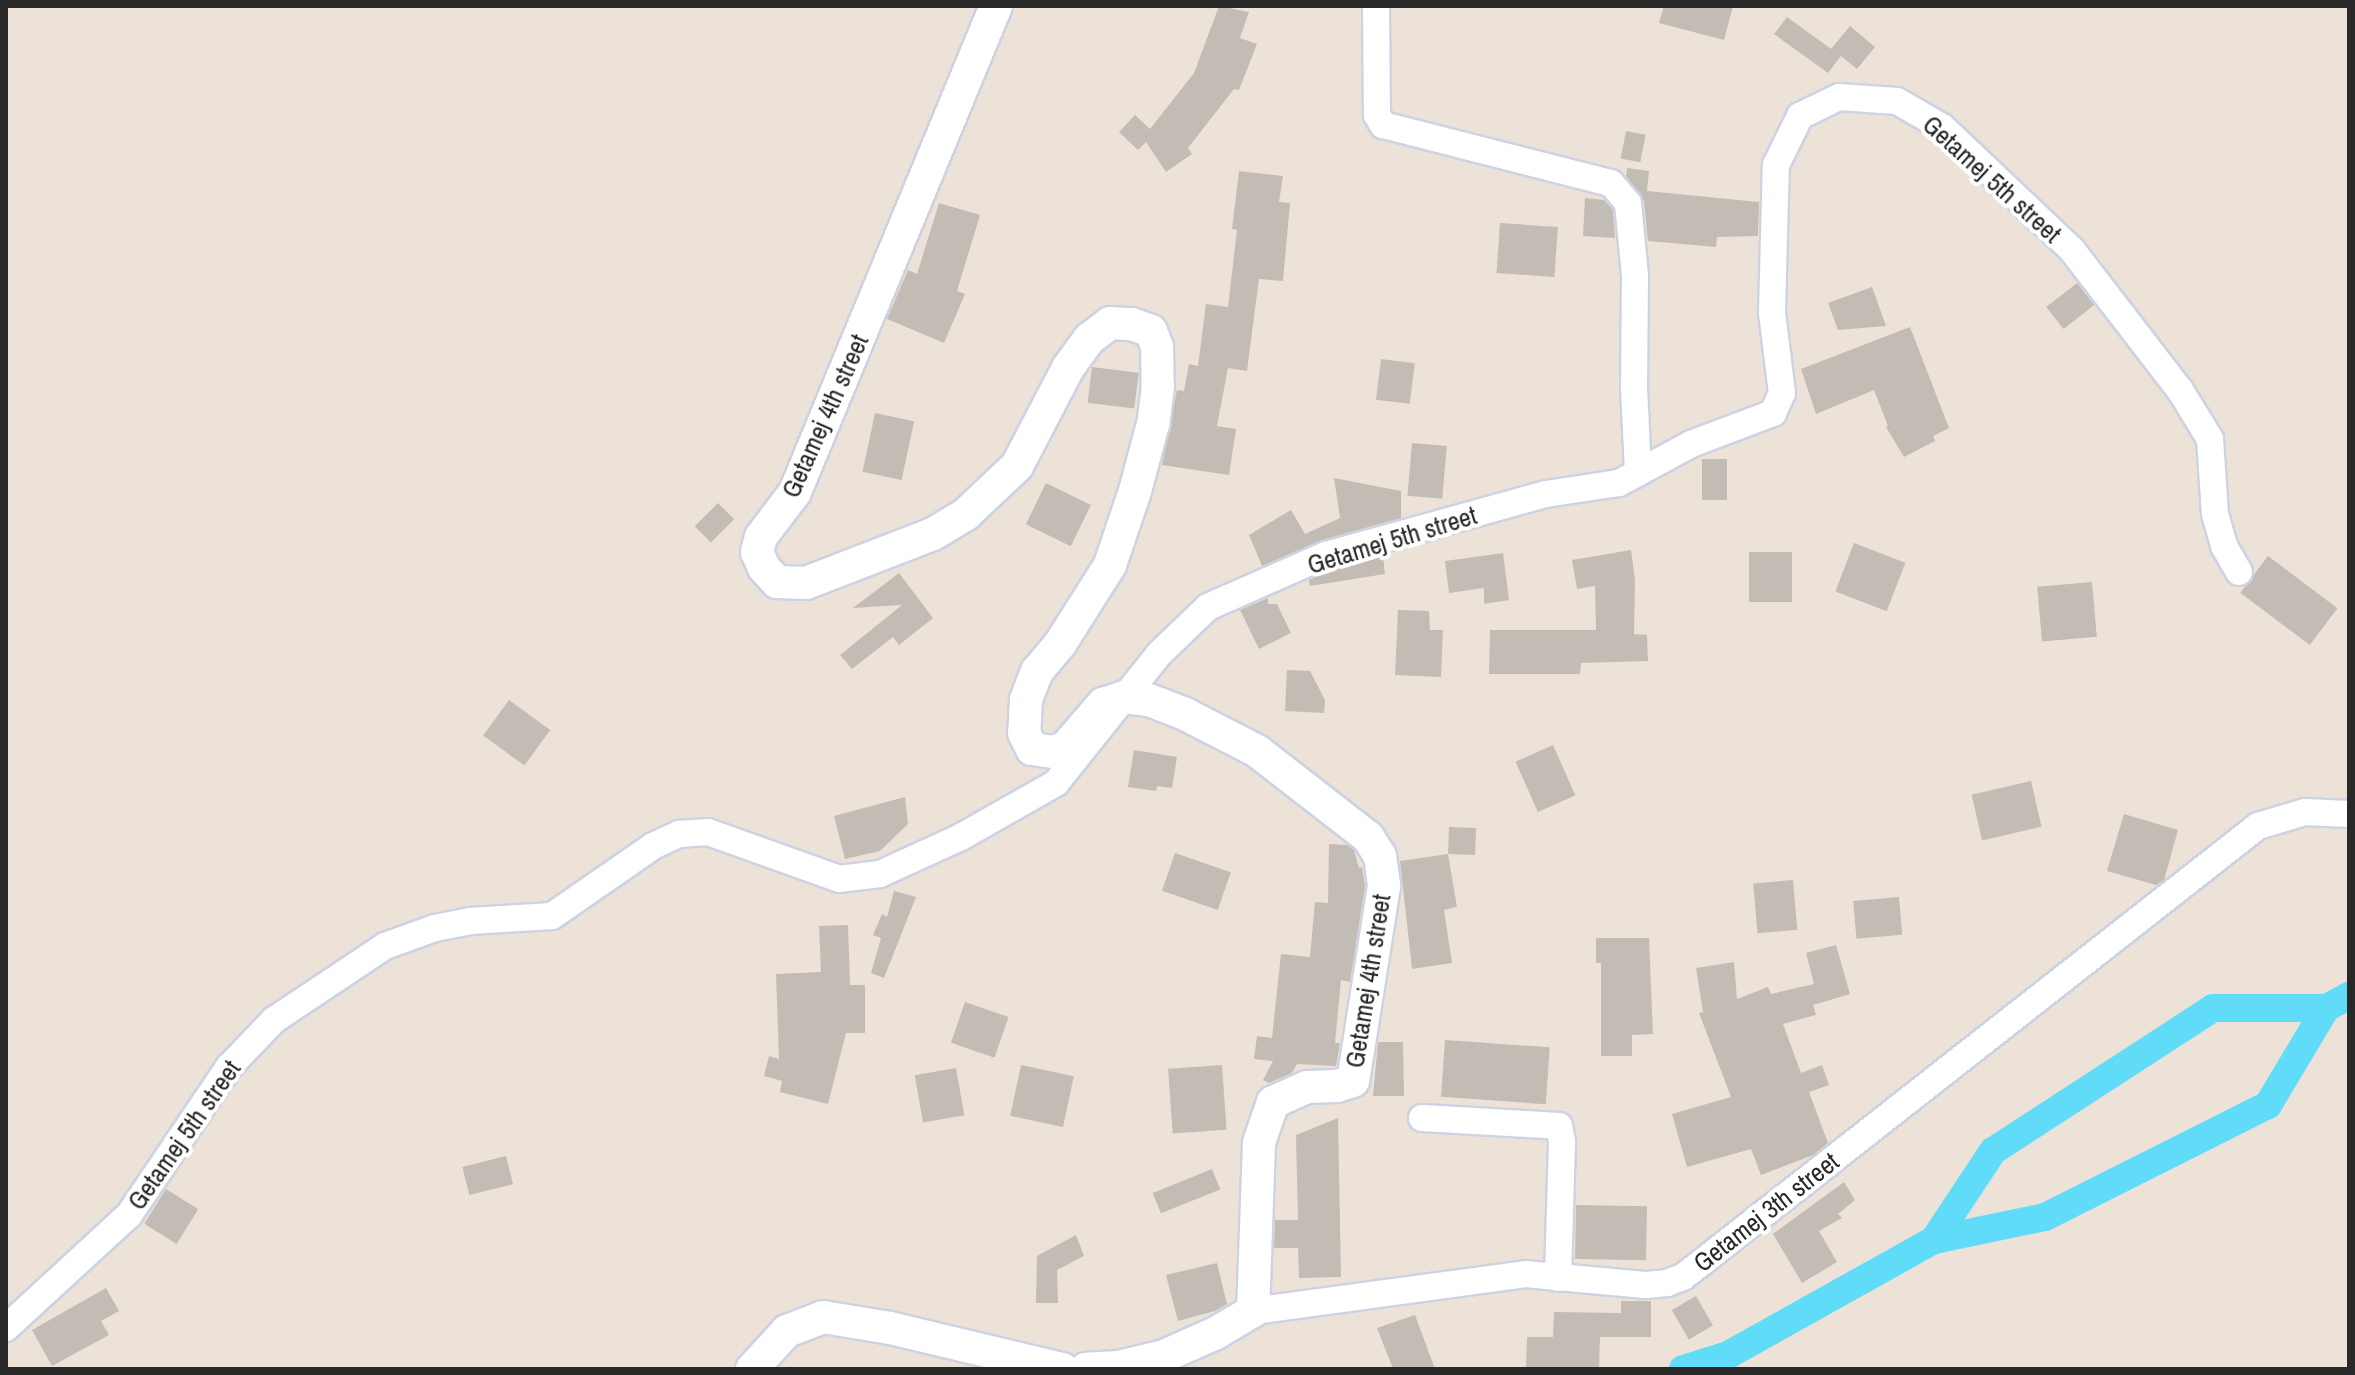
<!DOCTYPE html>
<style>
body{margin:0}
#map{position:relative;width:2355px;height:1375px;overflow:hidden;background:#ece2d8;font-family:"Archivo Narrow",sans-serif}
div>[style]{position:absolute}
[style*='--x']{left:calc(var(--x)*1px);top:calc(var(--y)*1px);width:calc(var(--w)*1px);rotate:calc(var(--a)*1deg)}
.canal>*{height:28px;margin:-14px;padding:0 14px;transform-origin:14px;border-radius:14px;background:#61dcf8}
.building>*{inset:0;background:#c3bcb5;transform-origin:0 0}
.roads{filter:drop-shadow(2px 0 #cdd3e3) drop-shadow(-2px 0 #cdd3e3) drop-shadow(0 2px #cdd3e3) drop-shadow(0 -2px #cdd3e3)}
.minor>*{height:26px;margin:-13px;padding:0 13px;transform-origin:13px;border-radius:13px;background:#fff}
.tertiary>*{height:32px;margin:-16px;padding:0 16px;transform-origin:16px;border-radius:16px;background:#fff}
span{translate:-50% -50%;white-space:nowrap;text-align:center;line-height:1.15;-webkit-text-stroke:8px #fff;paint-order:stroke}
.street-label{font-size:26px;color:#282828}
.frame{position:absolute;inset:0;border:8px solid #282828;pointer-events:none}
</style>
<div id="map">
<div class="canal">
<div style="--x:1934;--y:1240;--w:107;--a:-56.5"></div>
<div style="--x:1993;--y:1151;--w:262;--a:-33"></div>
<div style="--x:2213;--y:1008;--w:113;--a:0"></div>
<div style="--x:2326;--y:1008;--w:26;--a:-28"></div>
<div style="--x:1683;--y:1369;--w:47;--a:-17.3"></div>
<div style="--x:1728;--y:1355;--w:236;--a:-29.2"></div>
<div style="--x:1934;--y:1240;--w:113;--a:-11.7"></div>
<div style="--x:2045;--y:1217;--w:250;--a:-26.7"></div>
<div style="--x:2268;--y:1105;--w:113;--a:-59.1"></div>
</div>
<div class="building">
<div style="clip-path:polygon(1219px 6px,1249px 12px,1240px 38px,1257px 44px,1239px 90px,1234px 89px,1188px 148px,1192px 154px,1166px 172px,1146px 142px,1138px 150px,1119px 132px,1135px 115px,1150px 129px,1194px 73px)"></div>
<div style="clip-path:polygon(1664px 6px,1733px 6px,1724px 40px,1659px 23px)"></div>
<div style="clip-path:polygon(1787px 17px,1834px 51px,1831px 49px,1850px 26px,1875px 47px,1857px 69px,1841px 56px,1828px 73px,1774px 34px)"></div>
<div style="left:1626px;top:131px;width:20px;height:28px;rotate:11deg"></div>
<div style="clip-path:polygon(1627px 168px,1649px 171px,1647px 191px,1759px 202px,1758px 236px,1717px 237px,1716px 247px,1648px 241px,1644px 201px,1626px 176px)"></div>
<div style="clip-path:polygon(1239px 171px,1283px 176px,1279px 202px,1290px 203px,1283px 281px,1259px 279px,1247px 371px,1228px 368px,1217px 426px,1236px 429px,1229px 475px,1162px 465px,1177px 390px,1184px 391px,1189px 364px,1198px 366px,1206px 304px,1228px 307px,1237px 230px,1232px 229px)"></div>
<div style="clip-path:polygon(1585px 198px,1604px 200px,1613px 210px,1615px 238px,1583px 236px)"></div>
<div style="clip-path:polygon(939px 203px,980px 215px,957px 291px,965px 294px,944px 343px,887px 319px,908px 270px,917px 274px)"></div>
<div style="left:1500px;top:223px;width:58px;height:50px;rotate:4deg"></div>
<div style="left:2077px;top:283px;width:28px;height:39px;rotate:52deg"></div>
<div style="clip-path:polygon(1872px 287px,1886px 326px,1838px 330px,1828px 303px)"></div>
<div style="clip-path:polygon(1910px 327px,1949px 428px,1933px 436px,1935px 441px,1904px 457px,1886px 427px,1888px 426px,1874px 390px,1816px 414px,1801px 369px)"></div>
<div style="left:1381px;top:359px;width:34px;height:41px;rotate:7deg"></div>
<div style="left:1092px;top:367px;width:47px;height:36px;rotate:7deg"></div>
<div style="left:875px;top:413px;width:40px;height:60px;rotate:12deg"></div>
<div style="left:1412px;top:443px;width:35px;height:53px;rotate:5deg"></div>
<div style="left:1702px;top:459px;width:25px;height:41px"></div>
<div style="clip-path:polygon(1334px 478px,1401px 491px,1401px 518px,1322px 540px,1262px 566px,1249px 535px,1291px 510px,1305px 534px,1340px 518px)"></div>
<div style="left:1046px;top:483px;width:50px;height:46px;rotate:26deg"></div>
<div style="left:718px;top:503px;width:23px;height:33px;rotate:45deg"></div>
<div style="left:1854px;top:543px;width:55px;height:52px;rotate:21deg"></div>
<div style="clip-path:polygon(1631px 550px,1635px 580px,1634px 634px,1647px 635px,1648px 661px,1581px 663px,1580px 674px,1489px 674px,1490px 630px,1596px 630px,1595px 586px,1577px 589px,1572px 560px)"></div>
<div style="left:1749px;top:552px;width:43px;height:50px"></div>
<div style="clip-path:polygon(1503px 553px,1509px 600px,1484px 604px,1484px 588px,1449px 593px,1445px 561px)"></div>
<div style="clip-path:polygon(1383px 556px,1385px 574px,1310px 586px,1309px 580px,1331px 570px)"></div>
<div style="left:2268px;top:556px;width:87px;height:46px;rotate:37deg"></div>
<div style="clip-path:polygon(899px 573px,933px 618px,899px 645px,893px 637px,852px 669px,840px 655px,902px 605px,853px 608px)"></div>
<div style="left:2092px;top:582px;width:55px;height:55px;rotate:85deg"></div>
<div style="clip-path:polygon(1268px 598px,1268px 604px,1277px 604px,1291px 633px,1259px 649px,1240px 610px)"></div>
<div style="clip-path:polygon(1398px 610px,1429px 611px,1430px 630px,1443px 630px,1441px 677px,1395px 675px)"></div>
<div style="clip-path:polygon(1287px 670px,1310px 671px,1325px 700px,1324px 713px,1285px 711px)"></div>
<div style="left:509px;top:700px;width:51px;height:44px;rotate:36deg"></div>
<div style="left:1553px;top:745px;width:55px;height:41px;rotate:66deg"></div>
<div style="clip-path:polygon(1134px 750px,1177px 757px,1172px 788px,1157px 786px,1156px 791px,1128px 787px)"></div>
<div style="left:2031px;top:781px;width:47px;height:61px;rotate:77deg"></div>
<div style="clip-path:polygon(905px 797px,908px 824px,880px 851px,845px 859px,834px 816px)"></div>
<div style="clip-path:polygon(2124px 814px,2178px 830px,2164px 880px,2156px 885px,2107px 871px)"></div>
<div style="left:1449px;top:827px;width:27px;height:27px;rotate:2deg"></div>
<div style="clip-path:polygon(1329px 844px,1347px 845px,1354px 850px,1359px 868px,1362px 867px,1365px 886px,1350px 982px,1341px 980px,1335px 1043px,1340px 1043px,1336px 1066px,1297px 1064px,1292px 1073px,1269px 1083px,1263px 1080px,1273px 1061px,1254px 1059px,1257px 1036px,1272px 1038px,1281px 954px,1310px 957px,1315px 902px,1328px 903px)"></div>
<div style="left:1175px;top:853px;width:59px;height:40px;rotate:19deg"></div>
<div style="clip-path:polygon(1448px 854px,1457px 907px,1444px 910px,1452px 963px,1412px 969px,1400px 861px)"></div>
<div style="left:1793px;top:880px;width:50px;height:40px;rotate:85deg"></div>
<div style="clip-path:polygon(894px 891px,916px 897px,884px 978px,871px 973px,881px 938px,873px 935px,882px 914px,887px 917px)"></div>
<div style="left:1899px;top:897px;width:38px;height:46px;rotate:85deg"></div>
<div style="clip-path:polygon(848px 925px,850px 985px,865px 985px,865px 1033px,846px 1033px,828px 1104px,780px 1092px,782px 1081px,764px 1076px,769px 1056px,779px 1059px,776px 974px,821px 972px,819px 926px)"></div>
<div style="clip-path:polygon(1596px 938px,1649px 938px,1653px 1034px,1632px 1035px,1632px 1056px,1601px 1056px,1601px 963px,1596px 963px)"></div>
<div style="clip-path:polygon(1836px 945px,1850px 994px,1813px 1005px,1816px 1015px,1783px 1024px,1801px 1073px,1822px 1065px,1829px 1085px,1809px 1092px,1828px 1143px,1813px 1155px,1761px 1175px,1751px 1149px,1687px 1167px,1672px 1114px,1731px 1097px,1699px 1013px,1703px 1012px,1696px 968px,1734px 962px,1737px 999px,1768px 987px,1771px 994px,1814px 984px,1806px 953px)"></div>
<div style="left:965px;top:1002px;width:46px;height:43px;rotate:19deg"></div>
<div style="left:1445px;top:1040px;width:105px;height:57px;rotate:4deg"></div>
<div style="clip-path:polygon(1378px 1042px,1403px 1042px,1404px 1096px,1373px 1096px)"></div>
<div style="left:1021px;top:1065px;width:54px;height:52px;rotate:12deg"></div>
<div style="left:1222px;top:1065px;width:65px;height:54px;rotate:86deg"></div>
<div style="left:956px;top:1068px;width:48px;height:42px;rotate:80deg"></div>
<div style="clip-path:polygon(1338px 1118px,1341px 1277px,1299px 1278px,1298px 1248px,1274px 1248px,1275px 1220px,1298px 1220px,1296px 1135px)"></div>
<div style="left:506px;top:1156px;width:29px;height:45px;rotate:76deg"></div>
<div style="left:1212px;top:1169px;width:22px;height:64px;rotate:68deg"></div>
<div style="clip-path:polygon(1844px 1182px,1855px 1200px,1838px 1214px,1842px 1218px,1819px 1231px,1837px 1262px,1802px 1283px,1773px 1234px)"></div>
<div style="left:166px;top:1189px;width:38px;height:41px;rotate:32deg"></div>
<div style="left:1576px;top:1205px;width:71px;height:54px;rotate:1deg"></div>
<div style="clip-path:polygon(1076px 1235px,1084px 1256px,1057px 1270px,1058px 1303px,1036px 1303px,1037px 1256px)"></div>
<div style="clip-path:polygon(1217px 1263px,1227px 1304px,1215px 1311px,1178px 1321px,1166px 1275px)"></div>
<div style="clip-path:polygon(106px 1288px,119px 1311px,101px 1321px,109px 1335px,52px 1366px,32px 1330px)"></div>
<div style="left:1696px;top:1296px;width:34px;height:28px;rotate:60deg"></div>
<div style="clip-path:polygon(1621px 1301px,1651px 1301px,1651px 1337px,1600px 1337px,1599px 1369px,1526px 1369px,1527px 1337px,1553px 1337px,1554px 1312px,1621px 1313px)"></div>
<div style="clip-path:polygon(1415px 1315px,1435px 1369px,1393px 1369px,1377px 1328px)"></div>
</div>
<div class="roads">
<div class="minor">
<div style="--x:1376;--y:6;--w:109;--a:89.5"></div>
<div style="--x:1377;--y:115;--w:12;--a:59"></div>
<div style="--x:1383;--y:125;--w:235;--a:14.3"></div>
<div style="--x:1611;--y:183;--w:26;--a:50"></div>
<div style="--x:1628;--y:203;--w:73;--a:84.5"></div>
<div style="--x:1635;--y:276;--w:111;--a:90.5"></div>
<div style="--x:1634;--y:387;--w:86;--a:87.3"></div>
<div style="--x:1422;--y:1118;--w:137;--a:3.3"></div>
<div style="--x:1559;--y:1126;--w:16;--a:79"></div>
<div style="--x:1562;--y:1142;--w:136;--a:91.7"></div>
<div style="--x:1253;--y:1311;--w:275;--a:-7.7"></div>
<div style="--x:1525;--y:1274;--w:121;--a:5.2"></div>
<div style="--x:1646;--y:1285;--w:21;--a:-5"></div>
<div style="--x:1667;--y:1283;--w:17;--a:-21"></div>
<div style="--x:1683;--y:1277;--w:731;--a:-38.11"></div>
<div style="--x:2258;--y:826;--w:49;--a:-16.6"></div>
<div style="--x:2305;--y:812;--w:44;--a:2.6"></div>
<div style="--x:6;--y:1328;--w:167;--a:-42.6"></div>
<div style="--x:129;--y:1215;--w:179;--a:-56"></div>
<div style="--x:229;--y:1067;--w:65;--a:-46.2"></div>
<div style="--x:274;--y:1020;--w:133;--a:-33.7"></div>
<div style="--x:385;--y:946;--w:53;--a:-19.8"></div>
<div style="--x:435;--y:928;--w:36;--a:-11"></div>
<div style="--x:470;--y:921;--w:82;--a:-3.5"></div>
<div style="--x:552;--y:916;--w:123;--a:-34.7"></div>
<div style="--x:653;--y:846;--w:29;--a:-25"></div>
<div style="--x:679;--y:834;--w:29;--a:-4"></div>
<div style="--x:708;--y:832;--w:139;--a:19.7"></div>
<div style="--x:839;--y:879;--w:41;--a:-7"></div>
<div style="--x:880;--y:874;--w:89;--a:-24.6"></div>
<div style="--x:961;--y:837;--w:109;--a:-29.6"></div>
<div style="--x:1056;--y:783;--w:165;--a:-51.4"></div>
<div style="--x:1159;--y:654;--w:68;--a:-43.8"></div>
<div style="--x:1208;--y:607;--w:129;--a:-23.8"></div>
<div style="--x:1326;--y:555;--w:228;--a:-15.5"></div>
<div style="--x:1546;--y:494;--w:74;--a:-8.6"></div>
<div style="--x:1619;--y:483;--w:82;--a:-28.4"></div>
<div style="--x:1691;--y:444;--w:88;--a:-20.7"></div>
<div style="--x:1773;--y:413;--w:22;--a:-66"></div>
<div style="--x:1782;--y:393;--w:81;--a:-97.1"></div>
<div style="--x:1772;--y:313;--w:148;--a:-88.5"></div>
<div style="--x:1776;--y:165;--w:55;--a:-63.9"></div>
<div style="--x:1800;--y:116;--w:43;--a:-26"></div>
<div style="--x:1839;--y:97;--w:58;--a:3.9"></div>
<div style="--x:1897;--y:101;--w:52;--a:30"></div>
<div style="--x:1942;--y:127;--w:179;--a:43.4"></div>
<div style="--x:2072;--y:250;--w:177;--a:52.4"></div>
<div style="--x:2180;--y:390;--w:57;--a:58.5"></div>
<div style="--x:2210;--y:439;--w:75;--a:86.2"></div>
<div style="--x:2215;--y:514;--w:33;--a:74"></div>
<div style="--x:2224;--y:546;--w:30;--a:60"></div>
</div>
<div class="tertiary">
<div style="--x:996;--y:6;--w:526;--a:112.47"></div>
<div style="--x:795;--y:492;--w:56;--a:127.1"></div>
<div style="--x:761;--y:537;--w:16;--a:105"></div>
<div style="--x:757;--y:552;--w:17;--a:66"></div>
<div style="--x:764;--y:568;--w:19;--a:47"></div>
<div style="--x:777;--y:582;--w:29;--a:2"></div>
<div style="--x:806;--y:583;--w:136;--a:-21.1"></div>
<div style="--x:933;--y:534;--w:39;--a:-31"></div>
<div style="--x:966;--y:514;--w:70;--a:-43.3"></div>
<div style="--x:1017;--y:466;--w:110;--a:-62.5"></div>
<div style="--x:1068;--y:368;--w:36;--a:-54"></div>
<div style="--x:1089;--y:339;--w:26;--a:-37"></div>
<div style="--x:1110;--y:323;--w:22;--a:3"></div>
<div style="--x:1132;--y:324;--w:20;--a:20"></div>
<div style="--x:1151;--y:331;--w:17;--a:69"></div>
<div style="--x:1157;--y:347;--w:39;--a:89"></div>
<div style="--x:1158;--y:386;--w:38;--a:97"></div>
<div style="--x:1153;--y:424;--w:69;--a:105"></div>
<div style="--x:1135;--y:491;--w:78;--a:108.7"></div>
<div style="--x:1110;--y:565;--w:93;--a:122.3"></div>
<div style="--x:1060;--y:644;--w:35;--a:130"></div>
<div style="--x:1037;--y:671;--w:31;--a:111"></div>
<div style="--x:1026;--y:700;--w:33;--a:93"></div>
<div style="--x:1024;--y:733;--w:18;--a:63"></div>
<div style="--x:1032;--y:749;--w:21;--a:8"></div>
<div style="--x:1053;--y:752;--w:14;--a:-21"></div>
<div style="--x:1066;--y:747;--w:57;--a:-49.3"></div>
<div style="--x:1103;--y:704;--w:22;--a:-18"></div>
<div style="--x:1124;--y:697;--w:25;--a:7"></div>
<div style="--x:1149;--y:700;--w:39;--a:21"></div>
<div style="--x:1185;--y:714;--w:81;--a:27.2"></div>
<div style="--x:1257;--y:751;--w:140;--a:37.8"></div>
<div style="--x:1368;--y:837;--w:22;--a:58"></div>
<div style="--x:1380;--y:856;--w:30;--a:82"></div>
<div style="--x:1384;--y:886;--w:197;--a:99"></div>
<div style="--x:1353;--y:1081;--w:17;--a:163"></div>
<div style="--x:1337;--y:1086;--w:30;--a:178"></div>
<div style="--x:1307;--y:1087;--w:37;--a:156"></div>
<div style="--x:1273;--y:1102;--w:43;--a:108.9"></div>
<div style="--x:1259;--y:1143;--w:168;--a:92"></div>
<div style="--x:1253;--y:1311;--w:43;--a:149.3"></div>
<div style="--x:1216;--y:1333;--w:57;--a:156.1"></div>
<div style="--x:1164;--y:1356;--w:46;--a:166.3"></div>
<div style="--x:1119;--y:1367;--w:33;--a:177"></div>
<div style="--x:752;--y:1369;--w:52;--a:-47.4"></div>
<div style="--x:787;--y:1331;--w:39;--a:-21"></div>
<div style="--x:823;--y:1317;--w:68;--a:9.3"></div>
<div style="--x:890;--y:1328;--w:177;--a:13.4"></div>
</div>
</div>
<div class="street-label">
<span style="left:1992px;top:179px;rotate:42deg">Getamej 5th street</span>
<span style="left:825px;top:416px;rotate:-66deg">Getamej 4th street</span>
<span style="left:1392px;top:540px;rotate:-17deg">Getamej 5th street</span>
<span style="left:1368px;top:981px;rotate:-81deg">Getamej 4th street</span>
<span style="left:184px;top:1135px;rotate:-55deg">Getamej 5th street</span>
<span style="left:1766px;top:1212px;rotate:-38deg">Getamej 3th street</span>
</div>
<div class="frame"></div>
</div>
